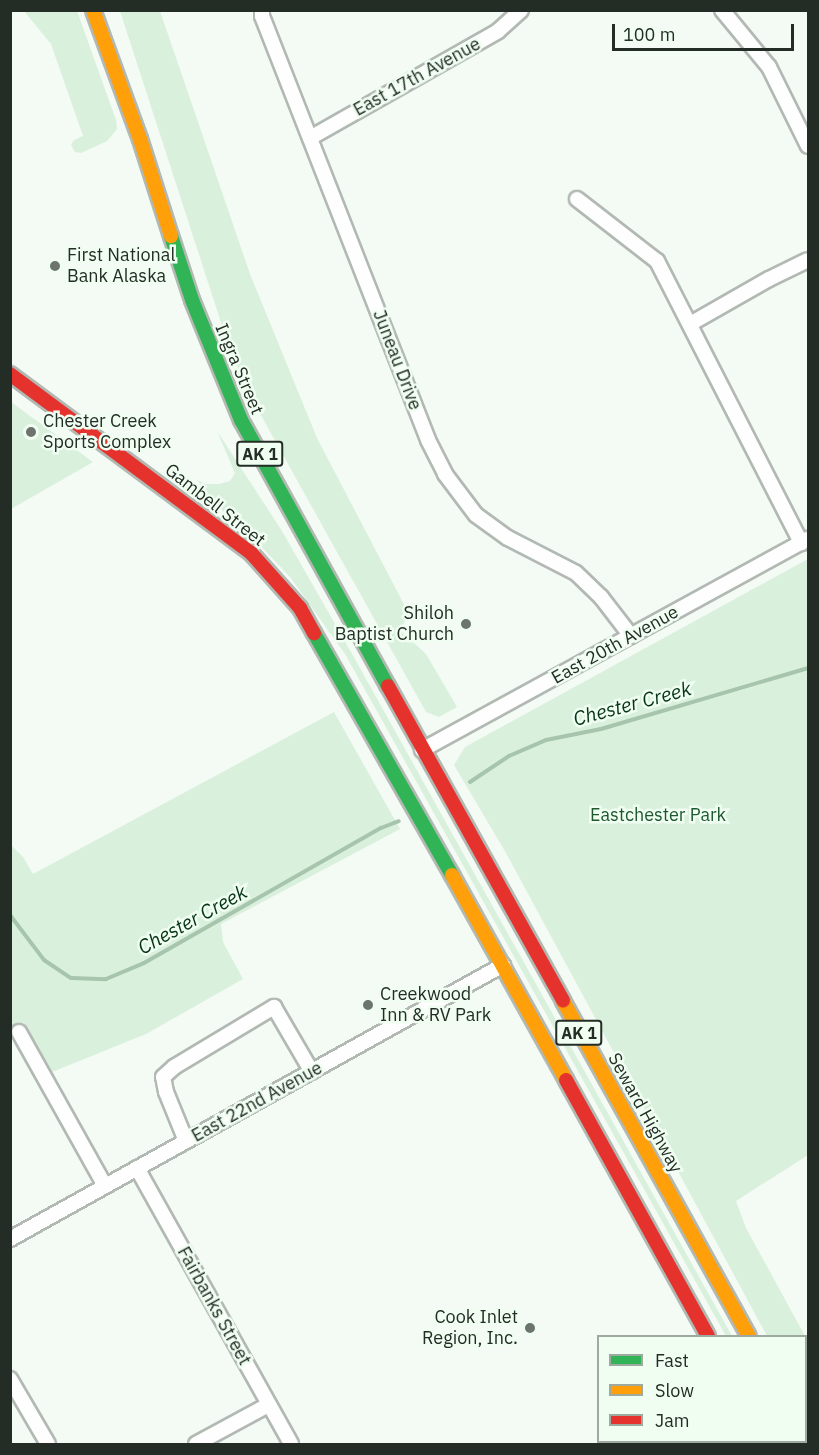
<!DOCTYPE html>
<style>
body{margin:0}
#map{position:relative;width:819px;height:1455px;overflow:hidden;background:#f4faf4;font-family:"IBM Plex Sans",sans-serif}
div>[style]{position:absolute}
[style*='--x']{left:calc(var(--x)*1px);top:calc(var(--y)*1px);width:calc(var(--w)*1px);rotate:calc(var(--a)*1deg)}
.green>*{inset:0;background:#d9f0dd}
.stream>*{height:4px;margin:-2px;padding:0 2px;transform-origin:2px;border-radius:2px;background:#a7c4ad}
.roads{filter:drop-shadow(2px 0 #b2b9b3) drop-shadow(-2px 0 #b2b9b3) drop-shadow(0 2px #b2b9b3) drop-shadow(0 -2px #b2b9b3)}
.street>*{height:14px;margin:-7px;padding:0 7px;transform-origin:7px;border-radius:7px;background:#fdfefd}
.fast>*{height:14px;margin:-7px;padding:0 7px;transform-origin:7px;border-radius:7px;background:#30b455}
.slow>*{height:14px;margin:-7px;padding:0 7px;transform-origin:7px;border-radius:7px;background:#ff9f0a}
.jam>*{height:14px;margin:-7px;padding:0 7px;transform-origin:7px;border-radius:7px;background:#e5322d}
.dots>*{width:16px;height:16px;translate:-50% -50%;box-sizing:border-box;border:3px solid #f0fef2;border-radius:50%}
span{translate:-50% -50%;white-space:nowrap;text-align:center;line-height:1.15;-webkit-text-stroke:5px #f0fef2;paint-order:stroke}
.shield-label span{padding:2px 4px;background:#f0fef2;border:2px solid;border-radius:4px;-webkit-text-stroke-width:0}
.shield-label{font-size:16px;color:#232c25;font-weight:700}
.street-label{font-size:18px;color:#232c25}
.poi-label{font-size:18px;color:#232c25}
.left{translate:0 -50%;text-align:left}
.right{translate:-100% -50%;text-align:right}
.park-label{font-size:18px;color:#1d582f}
.water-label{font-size:20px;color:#063516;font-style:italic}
.frame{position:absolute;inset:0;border:12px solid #232c25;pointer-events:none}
.legend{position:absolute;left:597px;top:1335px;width:210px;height:108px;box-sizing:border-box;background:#f0fef2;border:2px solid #9eaaa0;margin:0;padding:8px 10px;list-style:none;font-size:18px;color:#232c25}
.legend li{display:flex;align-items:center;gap:12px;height:30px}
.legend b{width:30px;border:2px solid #9eaaa0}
.scale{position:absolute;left:612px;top:24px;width:182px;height:27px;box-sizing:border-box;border:3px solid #232c25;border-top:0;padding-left:8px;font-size:18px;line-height:21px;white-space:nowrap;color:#232c25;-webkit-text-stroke:4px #f0fef2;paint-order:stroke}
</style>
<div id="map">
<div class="green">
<div style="clip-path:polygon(24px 11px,77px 11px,116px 120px,117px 129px,107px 141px,81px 153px,75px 152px,71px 145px,74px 140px,83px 136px,51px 44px)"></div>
<div style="clip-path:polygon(120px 11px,160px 11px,250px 274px,317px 438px,409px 614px,400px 630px,426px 654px,457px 707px,439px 717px,426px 712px,248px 392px,228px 344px)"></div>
<div style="clip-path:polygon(11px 402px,93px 462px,11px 509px)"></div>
<div style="clip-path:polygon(217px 431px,282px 531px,351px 652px,732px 1336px,726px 1336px,345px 654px,290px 577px,257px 542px,212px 501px,197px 480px,206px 484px,219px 484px,230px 481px,235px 473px)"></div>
<div style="clip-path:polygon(808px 559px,808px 1155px,736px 1201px,746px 1228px,805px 1336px,767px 1336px,506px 853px,454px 765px,465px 747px)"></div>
<div style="clip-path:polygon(334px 712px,400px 829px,221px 924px,223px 942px,243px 979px,146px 1034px,52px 1072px,24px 1022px,11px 1028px,11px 845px,23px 857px,33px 874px)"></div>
</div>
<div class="stream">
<div style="--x:470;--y:782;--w:47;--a:-33.7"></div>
<div style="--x:509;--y:756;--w:40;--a:-23.4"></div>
<div style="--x:546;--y:740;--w:56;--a:-11.3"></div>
<div style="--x:601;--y:729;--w:216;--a:-16.4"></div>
<div style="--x:10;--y:915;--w:56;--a:52.9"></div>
<div style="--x:44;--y:960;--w:32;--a:34"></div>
<div style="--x:71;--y:978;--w:35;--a:2"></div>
<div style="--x:106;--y:979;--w:41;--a:-22.8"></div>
<div style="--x:144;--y:963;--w:273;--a:-29.7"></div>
<div style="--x:381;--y:828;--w:19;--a:-21"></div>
</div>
<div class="roads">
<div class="street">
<div style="--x:262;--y:10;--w:6;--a:90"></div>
<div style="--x:262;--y:16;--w:455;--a:68.6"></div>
<div style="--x:428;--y:440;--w:38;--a:63"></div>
<div style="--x:445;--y:474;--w:51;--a:52.9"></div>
<div style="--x:476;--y:515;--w:39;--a:36"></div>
<div style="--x:508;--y:538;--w:76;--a:27.2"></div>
<div style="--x:576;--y:573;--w:35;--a:44"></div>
<div style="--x:601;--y:597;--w:49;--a:52.4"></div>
<div style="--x:722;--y:10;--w:74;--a:50.5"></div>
<div style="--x:769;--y:67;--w:88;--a:63.7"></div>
<div style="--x:310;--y:138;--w:216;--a:-29.6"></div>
<div style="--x:498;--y:31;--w:31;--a:-42"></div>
<div style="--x:577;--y:199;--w:101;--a:37.8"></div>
<div style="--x:657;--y:261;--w:317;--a:62.9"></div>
<div style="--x:690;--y:324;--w:91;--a:-29.7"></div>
<div style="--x:769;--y:279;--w:43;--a:-26"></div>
<div style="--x:422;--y:750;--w:440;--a:-28.7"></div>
<div style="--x:19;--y:1032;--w:176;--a:60.8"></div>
<div style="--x:186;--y:1141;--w:53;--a:-112.2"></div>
<div style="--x:166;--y:1092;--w:15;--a:-101"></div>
<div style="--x:163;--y:1077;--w:15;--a:-42"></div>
<div style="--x:174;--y:1067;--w:117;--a:-31"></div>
<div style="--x:274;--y:1007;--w:75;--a:59.7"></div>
<div style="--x:137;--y:1168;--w:316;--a:60.8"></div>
<div style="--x:10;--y:1239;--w:564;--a:-29.06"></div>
<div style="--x:10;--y:1379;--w:75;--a:59.7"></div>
<div style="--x:196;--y:1444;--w:82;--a:-28.4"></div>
</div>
<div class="fast">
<div style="--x:171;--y:236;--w:67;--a:71.8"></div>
<div style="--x:192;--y:300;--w:130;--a:67.8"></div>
<div style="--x:241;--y:420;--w:304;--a:61.1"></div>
<div style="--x:314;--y:633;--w:279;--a:60.3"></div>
<div style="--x:806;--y:1407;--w:4;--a:63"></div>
<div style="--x:766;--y:1442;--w:3;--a:45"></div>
</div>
<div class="slow">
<div style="--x:93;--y:10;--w:137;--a:70"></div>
<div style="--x:140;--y:139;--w:102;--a:72.3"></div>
<div style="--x:452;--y:875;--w:235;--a:60.9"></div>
<div style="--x:563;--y:1001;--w:383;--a:61"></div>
<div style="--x:806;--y:1438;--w:6;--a:72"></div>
</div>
<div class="jam">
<div style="--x:10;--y:374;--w:300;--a:36.6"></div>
<div style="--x:251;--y:553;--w:74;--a:48.3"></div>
<div style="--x:300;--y:608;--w:29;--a:61"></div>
<div style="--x:388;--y:686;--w:360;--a:60.9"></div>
<div style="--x:566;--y:1080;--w:293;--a:61"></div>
</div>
</div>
<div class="dots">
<div style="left:55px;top:266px;background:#6c746d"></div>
<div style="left:31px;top:432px;background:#6c746d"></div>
<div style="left:466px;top:624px;background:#6c746d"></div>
<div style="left:368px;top:1005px;background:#6c746d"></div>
<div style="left:530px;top:1328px;background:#6c746d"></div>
</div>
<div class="shield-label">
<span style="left:260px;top:454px">AK 1</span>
<span style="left:579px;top:1033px">AK 1</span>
</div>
<div class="street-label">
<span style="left:417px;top:77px;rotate:-29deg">East 17th Avenue</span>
<span style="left:397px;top:360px;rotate:69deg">Juneau Drive</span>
<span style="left:239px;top:369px;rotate:67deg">Ingra Street</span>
<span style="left:215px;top:505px;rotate:38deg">Gambell Street</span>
<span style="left:615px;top:645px;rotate:-29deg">East 20th Avenue</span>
<span style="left:257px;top:1102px;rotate:-29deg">East 22nd Avenue</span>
<span style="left:645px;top:1113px;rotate:61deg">Seward Highway</span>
<span style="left:214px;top:1306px;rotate:61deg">Fairbanks Street</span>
</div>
<div class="poi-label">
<span class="left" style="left:67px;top:266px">First National<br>Bank Alaska</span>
<span class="left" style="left:43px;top:432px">Chester Creek<br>Sports Complex</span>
<span class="right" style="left:454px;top:624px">Shiloh<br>Baptist Church</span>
<span class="left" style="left:380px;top:1005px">Creekwood<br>Inn &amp; RV Park</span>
<span class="right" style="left:518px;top:1328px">Cook Inlet<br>Region, Inc.</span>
</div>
<div class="park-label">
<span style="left:658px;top:815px">Eastchester Park</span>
</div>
<div class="water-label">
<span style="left:632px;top:703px;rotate:-15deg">Chester Creek</span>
<span style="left:192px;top:919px;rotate:-29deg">Chester Creek</span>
</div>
<div class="frame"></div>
<ul class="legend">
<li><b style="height:8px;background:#30b455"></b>Fast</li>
<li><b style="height:8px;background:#ff9f0a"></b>Slow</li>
<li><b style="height:8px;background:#e5322d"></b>Jam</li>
</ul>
<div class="scale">100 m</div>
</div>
